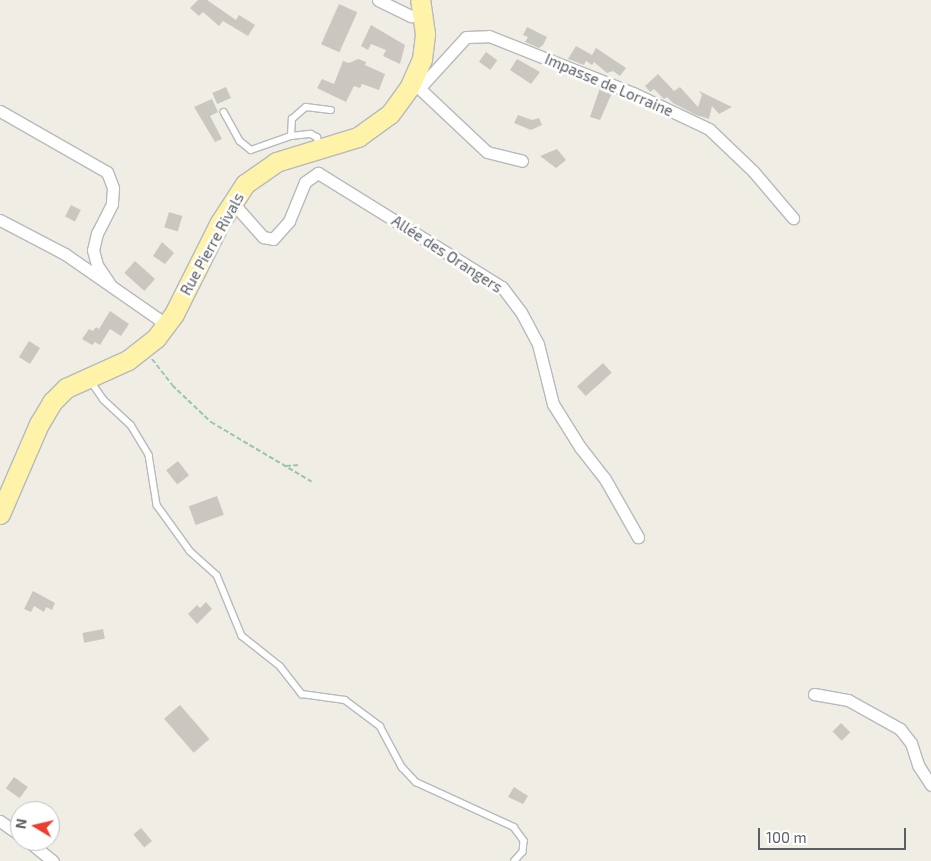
<!DOCTYPE html>
<meta charset="utf-8">
<style>
body{margin:0}
#map{position:relative;width:931px;height:861px;overflow:hidden;background:#efede4;font-family:"Exo 2",sans-serif}
div>[style]{position:absolute}
[style*='--x']{left:calc(var(--x)*1px);top:calc(var(--y)*1px);width:calc(var(--w)*1px);rotate:calc(var(--a)*1deg)}
.building>*{inset:0;background:#cac7c1;transform-origin:0 0}
.path>*{height:2px;margin-top:-1px;transform-origin:0;background:repeating-linear-gradient(90deg,#99c8a7 0 5px,transparent 0 7.5px)}
.roads{filter:drop-shadow(1px 0 #b6babe) drop-shadow(-1px 0 #b6babe) drop-shadow(0 1px #b6babe) drop-shadow(0 -1px #b6babe)}
.lane>*{height:5.5px;margin:-2.75px;padding:0 2.75px;transform-origin:2.75px;border-radius:2.75px;background:#fff}
.street>*{height:11px;margin:-5.5px;padding:0 5.5px;transform-origin:5.5px;border-radius:5.5px;background:#fff}
.primary>*{height:19px;margin:-9.5px;padding:0 9.5px;transform-origin:9.5px;border-radius:9.5px;background:#fff3a9}
span{translate:-50% -50%;white-space:nowrap;text-align:center;line-height:1.15;-webkit-text-stroke:5px #fff;paint-order:stroke}
.street-label{font-size:15px;color:#5c6065}
.north{position:absolute;left:10px;top:801px;width:50px;height:50px;box-sizing:border-box;background:#fff;border:1px solid #bebfc1;border-radius:50%;rotate:279deg;font-size:14px;font-weight:700;line-height:20px;text-align:center;color:#5c6065}
.north::after{content:'';display:block;margin:auto;width:18px;height:22px;background:#ec402d;clip-path:polygon(50% 0,100% 100%,50% 72%,0 100%)}
.scale{position:absolute;left:758px;top:828px;width:148px;height:22px;box-sizing:border-box;border:2px solid #5c6065;border-top:0;padding-left:6px;font-size:15px;line-height:18px;white-space:nowrap;color:#5c6065;-webkit-text-stroke:4px #fff;paint-order:stroke}
</style>
<div id="map">
<div class="building">
<div style="clip-path:polygon(198px 0,207px 0,236px 20px,239px 15px,255px 25px,248px 36px,223px 21px,219px 26px,203px 12px,199px 16px,190px 8px)"></div>
<div style="left:339px;top:4px;width:20px;height:44px;rotate:24deg"></div>
<div style="clip-path:polygon(371px 25px,405px 45px,400px 64px,383px 56px,386px 50px,371px 44px,368px 50px,361px 46px)"></div>
<div style="clip-path:polygon(527px 27px,547px 37px,543px 45px,539px 48px,525px 42px,528px 37px,523px 35px)"></div>
<div style="clip-path:polygon(576px 46px,592px 55px,596px 48px,626px 68px,620px 76px,613px 71px,607px 73px,594px 62px,592px 65px,586px 61px,584px 65px,568px 59px)"></div>
<div style="left:486px;top:52px;width:14px;height:12px;rotate:36deg"></div>
<div style="clip-path:polygon(358px 59px,366px 62px,365px 65px,385px 74px,379px 90px,362px 84px,360px 88px,354px 86px,346px 102px,317px 88px,322px 79px,334px 84px,343px 61px,349px 63px)"></div>
<div style="clip-path:polygon(517px 59px,540px 72px,531px 84px,510px 70px)"></div>
<div style="clip-path:polygon(658px 74px,674px 91px,680px 87px,698px 107px,702px 95px,699px 91px,732px 107px,719px 114px,712px 106px,709px 119px,696px 115px,673px 103px,667px 97px,664px 99px,654px 89px,650px 92px,645px 86px)"></div>
<div style="left:226px;top:87px;width:12px;height:15px;rotate:66deg"></div>
<div style="clip-path:polygon(600px 88px,612px 93px,600px 120px,590px 117px)"></div>
<div style="clip-path:polygon(212px 99px,218px 112px,210px 116px,222px 139px,215px 142px,194px 107px)"></div>
<div style="clip-path:polygon(518px 115px,532px 120px,539px 118px,542px 125px,531px 130px,514px 123px)"></div>
<div style="clip-path:polygon(557px 149px,566px 160px,556px 168px,540px 156px)"></div>
<div style="left:71px;top:205px;width:11px;height:13px;rotate:27deg"></div>
<div style="left:169px;top:212px;width:14px;height:16px;rotate:17deg"></div>
<div style="clip-path:polygon(162px 242px,174px 253px,165px 264px,153px 256px)"></div>
<div style="left:135px;top:261px;width:27px;height:16px;rotate:42deg"></div>
<div style="clip-path:polygon(110px 311px,129px 324px,121px 336px,110px 329px,100px 345px,95px 342px,92px 345px,82px 339px,89px 329px,93px 331px,96px 327px,99px 329px)"></div>
<div style="left:29px;top:341px;width:13px;height:19px;rotate:32deg"></div>
<div style="left:603px;top:363px;width:13px;height:35px;rotate:48deg"></div>
<div style="left:178px;top:461px;width:18px;height:15px;rotate:52deg"></div>
<div style="left:217px;top:496px;width:20px;height:30px;rotate:70deg"></div>
<div style="clip-path:polygon(33px 591px,55px 603px,52px 610px,46px 607px,44px 612px,34px 606px,31px 612px,24px 609px)"></div>
<div style="clip-path:polygon(206px 602px,212px 609px,197px 624px,188px 614px,197px 605px,200px 608px)"></div>
<div style="left:103px;top:629px;width:10px;height:21px;rotate:79deg"></div>
<div style="left:180px;top:705px;width:45px;height:21px;rotate:49deg"></div>
<div style="left:841px;top:723px;width:13px;height:12px;rotate:45deg"></div>
<div style="left:14px;top:777px;width:17px;height:14px;rotate:36deg"></div>
<div style="clip-path:polygon(514px 787px,528px 796px,523px 804px,508px 797px)"></div>
<div style="left:141px;top:828px;width:17px;height:10px;rotate:50deg"></div>
</div>
<div class="path">
<div style="--x:152;--y:359;--w:33;--a:52"></div>
<div style="--x:172;--y:385;--w:54;--a:43.5"></div>
<div style="--x:211;--y:422;--w:117;--a:30.7"></div>
<div style="--x:286;--y:466;--w:13;--a:-4"></div>
</div>
<div class="roads">
<div class="lane">
<div style="--x:224;--y:112;--w:33;--a:61"></div>
<div style="--x:240;--y:141;--w:14;--a:39"></div>
<div style="--x:251;--y:150;--w:42;--a:-19.3"></div>
<div style="--x:291;--y:136;--w:20;--a:-6"></div>
<div style="--x:311;--y:134;--w:7;--a:27"></div>
<div style="--x:317;--y:137;--w:9;--a:72"></div>
<div style="--x:291;--y:136;--w:17;--a:-87"></div>
<div style="--x:292;--y:119;--w:18;--a:-41"></div>
<div style="--x:306;--y:107;--w:25;--a:7"></div>
<div style="--x:90;--y:380;--w:24;--a:55"></div>
<div style="--x:104;--y:400;--w:37;--a:43"></div>
<div style="--x:131;--y:425;--w:35;--a:59"></div>
<div style="--x:149;--y:455;--w:51;--a:80.9"></div>
<div style="--x:157;--y:505;--w:57;--a:54.3"></div>
<div style="--x:190;--y:551;--w:36;--a:42"></div>
<div style="--x:217;--y:575;--w:66;--a:67.7"></div>
<div style="--x:242;--y:636;--w:48;--a:38.3"></div>
<div style="--x:280;--y:666;--w:36;--a:52"></div>
<div style="--x:302;--y:694;--w:43;--a:7.9"></div>
<div style="--x:345;--y:700;--w:44;--a:36.6"></div>
<div style="--x:380;--y:726;--w:47;--a:61.8"></div>
<div style="--x:402;--y:767;--w:21;--a:47"></div>
<div style="--x:416;--y:782;--w:108;--a:24.7"></div>
<div style="--x:514;--y:827;--w:17;--a:54"></div>
<div style="--x:524;--y:841;--w:11;--a:95"></div>
<div style="--x:523;--y:852;--w:12;--a:132"></div>
</div>
<div class="street">
<div style="--x:378;--y:0;--w:37;--a:26"></div>
<div style="--x:411;--y:16;--w:12;--a:-5"></div>
<div style="--x:409;--y:88;--w:10;--a:0"></div>
<div style="--x:419;--y:88;--w:7;--a:-45"></div>
<div style="--x:424;--y:83;--w:62;--a:-47.6"></div>
<div style="--x:466;--y:37;--w:23;--a:-2"></div>
<div style="--x:489;--y:36;--w:155;--a:21.6"></div>
<div style="--x:633;--y:93;--w:84;--a:25.3"></div>
<div style="--x:709;--y:129;--w:61;--a:43.7"></div>
<div style="--x:753;--y:171;--w:62;--a:49.6"></div>
<div style="--x:419;--y:88;--w:93;--a:43.3"></div>
<div style="--x:487;--y:152;--w:36;--a:14"></div>
<div style="--x:0;--y:111;--w:123;--a:29.7"></div>
<div style="--x:107;--y:172;--w:17;--a:69"></div>
<div style="--x:113;--y:188;--w:16;--a:94"></div>
<div style="--x:112;--y:204;--w:33;--a:117"></div>
<div style="--x:97;--y:233;--w:17;--a:103"></div>
<div style="--x:93;--y:250;--w:16;--a:75"></div>
<div style="--x:97;--y:265;--w:23;--a:56"></div>
<div style="--x:232;--y:202;--w:47;--a:48.5"></div>
<div style="--x:263;--y:237;--w:10;--a:11"></div>
<div style="--x:273;--y:239;--w:24;--a:-48"></div>
<div style="--x:289;--y:221;--w:42;--a:-67.7"></div>
<div style="--x:305;--y:182;--w:16;--a:-35"></div>
<div style="--x:318;--y:173;--w:216;--a:31.8"></div>
<div style="--x:502;--y:287;--w:31;--a:53"></div>
<div style="--x:521;--y:312;--w:36;--a:62"></div>
<div style="--x:538;--y:344;--w:62;--a:76"></div>
<div style="--x:553;--y:404;--w:51;--a:57.9"></div>
<div style="--x:580;--y:447;--w:41;--a:52"></div>
<div style="--x:605;--y:479;--w:67;--a:60.4"></div>
<div style="--x:0;--y:220;--w:73;--a:27.6"></div>
<div style="--x:65;--y:254;--w:124;--a:34.8"></div>
<div style="--x:814;--y:694;--w:35;--a:10"></div>
<div style="--x:848;--y:700;--w:60;--a:29.1"></div>
<div style="--x:900;--y:729;--w:18;--a:52"></div>
<div style="--x:911;--y:743;--w:23;--a:72"></div>
<div style="--x:918;--y:765;--w:24;--a:57"></div>
<div style="--x:0;--y:821;--w:24;--a:35"></div>
<div style="--x:28;--y:841;--w:32;--a:39"></div>
</div>
<div class="primary">
<div style="--x:0;--y:514;--w:98;--a:-66.6"></div>
<div style="--x:39;--y:424;--w:26;--a:-59"></div>
<div style="--x:52;--y:402;--w:20;--a:-45"></div>
<div style="--x:66;--y:388;--w:68;--a:-24.3"></div>
<div style="--x:128;--y:360;--w:36;--a:-38"></div>
<div style="--x:156;--y:338;--w:30;--a:-53"></div>
<div style="--x:174;--y:314;--w:101;--a:-63.4"></div>
<div style="--x:219;--y:224;--w:48;--a:-57"></div>
<div style="--x:245;--y:184;--w:38;--a:-35"></div>
<div style="--x:276;--y:162;--w:86;--a:-17"></div>
<div style="--x:358;--y:137;--w:39;--a:-36"></div>
<div style="--x:390;--y:114;--w:32;--a:-54"></div>
<div style="--x:409;--y:88;--w:32;--a:-66"></div>
<div style="--x:422;--y:59;--w:25;--a:-83"></div>
<div style="--x:425;--y:34;--w:34;--a:-98"></div>
</div>
</div>
<div class="street-label">
<span style="left:609px;top:85px;rotate:23deg">Impasse de Lorraine</span>
<span style="left:212px;top:244px;rotate:-61deg">Rue Pierre Rivals</span>
<span style="left:447px;top:254px;rotate:33deg">Allée des Orangers</span>
</div>
<div class="north">N</div>
<div class="scale">100 m</div>
</div>
